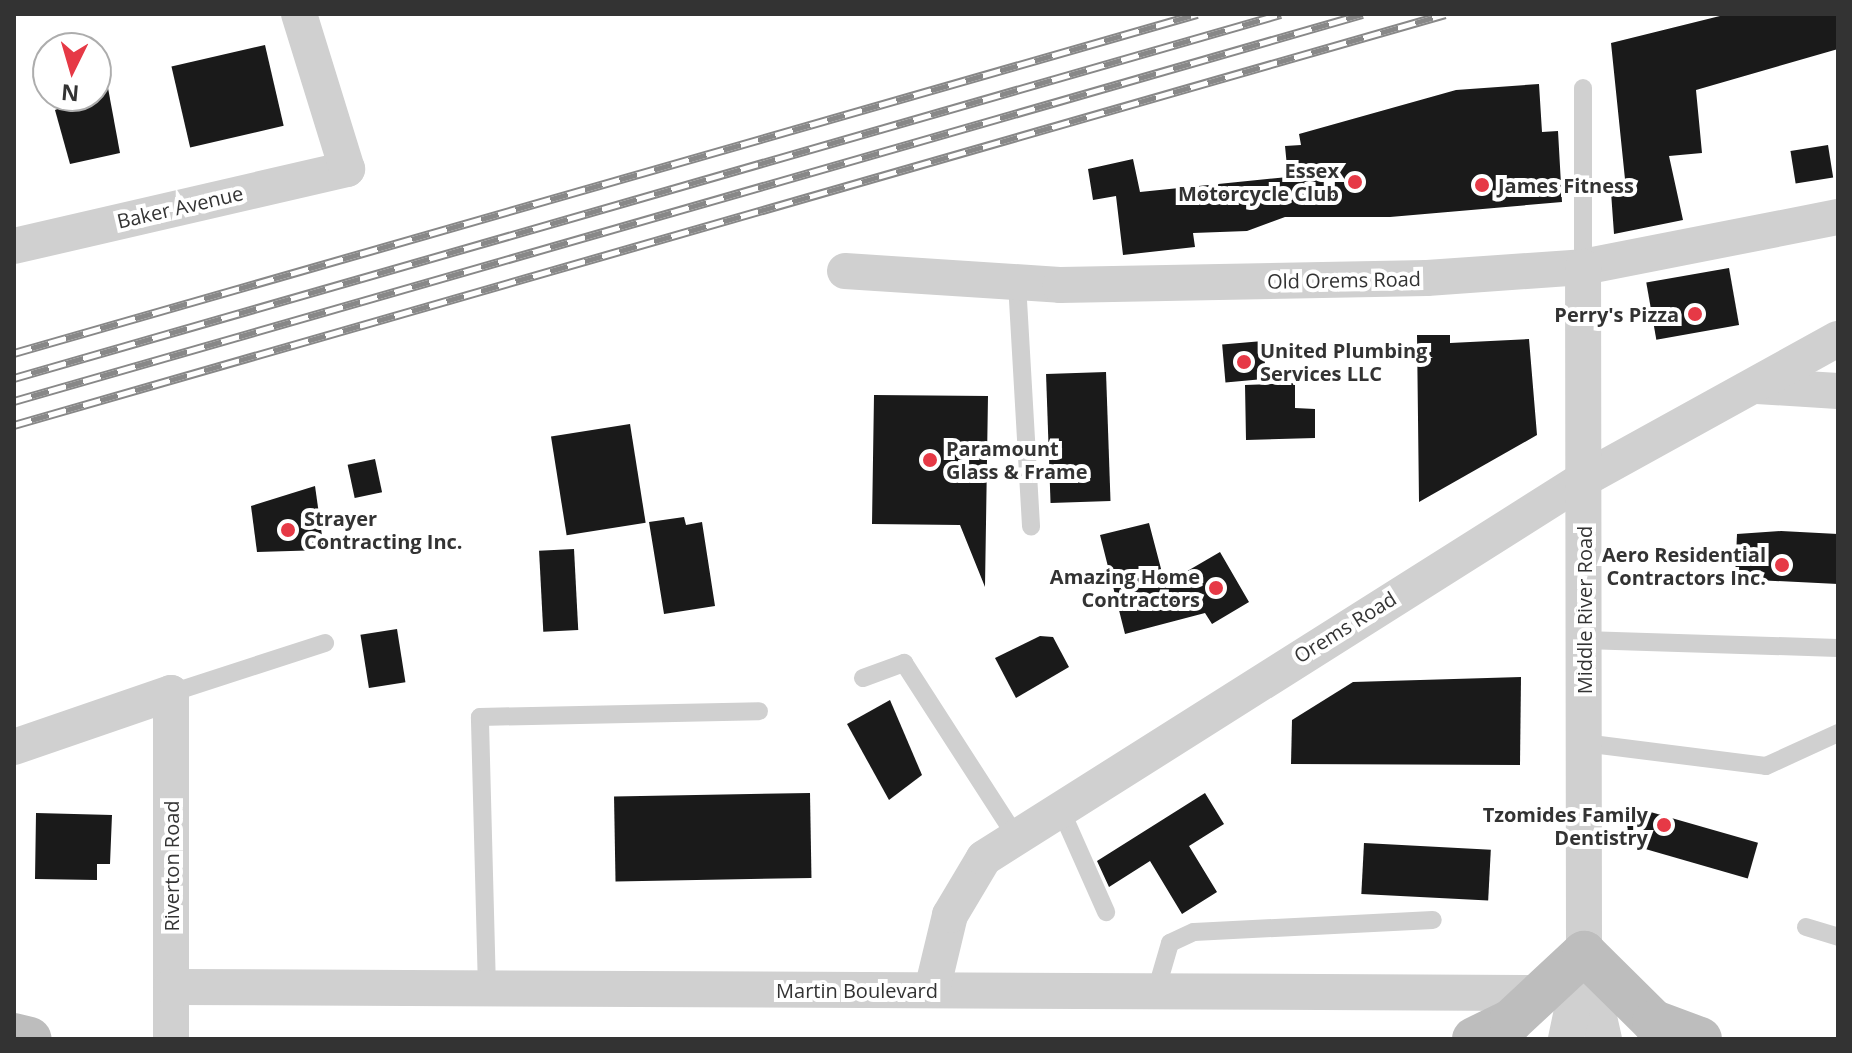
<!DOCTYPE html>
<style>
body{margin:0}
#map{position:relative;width:1852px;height:1053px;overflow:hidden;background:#fff;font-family:"Open Sans",sans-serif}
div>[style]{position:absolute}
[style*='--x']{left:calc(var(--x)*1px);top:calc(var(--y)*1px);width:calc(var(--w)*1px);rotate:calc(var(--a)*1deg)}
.building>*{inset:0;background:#1a1a1a;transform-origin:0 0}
.lane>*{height:18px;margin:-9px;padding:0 9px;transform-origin:9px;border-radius:9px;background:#d0d0d0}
.street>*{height:36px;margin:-18px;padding:0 18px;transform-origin:18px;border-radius:18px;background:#d0d0d0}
.secondary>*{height:44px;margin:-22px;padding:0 22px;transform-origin:22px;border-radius:22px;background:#bdbdbd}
.rail>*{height:9px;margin-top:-4.5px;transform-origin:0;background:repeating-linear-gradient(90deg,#fff 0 18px,#888 0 36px);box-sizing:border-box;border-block:2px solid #888}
.dots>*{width:22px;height:22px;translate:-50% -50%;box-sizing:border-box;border:4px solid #fff;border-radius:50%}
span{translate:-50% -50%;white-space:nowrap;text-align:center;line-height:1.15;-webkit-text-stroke:8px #fff;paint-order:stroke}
.poi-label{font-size:20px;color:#333;font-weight:700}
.right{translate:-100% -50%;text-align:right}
.left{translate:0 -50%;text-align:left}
.street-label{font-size:20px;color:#333}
.frame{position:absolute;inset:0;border:16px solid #333;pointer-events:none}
.north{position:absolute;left:32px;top:32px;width:80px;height:80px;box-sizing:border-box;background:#fff;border:2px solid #adadad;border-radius:50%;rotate:185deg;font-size:22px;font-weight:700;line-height:32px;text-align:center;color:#333}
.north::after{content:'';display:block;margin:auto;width:28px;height:36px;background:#e63946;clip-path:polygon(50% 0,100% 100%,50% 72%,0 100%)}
</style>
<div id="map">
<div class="building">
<div style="clip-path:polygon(1728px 14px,1838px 14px,1838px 49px,1696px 90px,1702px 153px,1669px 156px,1683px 220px,1614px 234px,1611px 192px,1626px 189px,1611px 43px)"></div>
<div style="left:265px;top:45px;width:83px;height:96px;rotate:77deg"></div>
<div style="clip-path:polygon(1539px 84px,1542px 132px,1558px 131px,1562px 202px,1390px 217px,1285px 217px,1247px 231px,1193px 233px,1195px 247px,1123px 255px,1116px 196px,1093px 200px,1088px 169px,1133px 159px,1140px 192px,1288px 177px,1285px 146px,1301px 145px,1299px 134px,1456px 90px)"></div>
<div style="clip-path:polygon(108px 88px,120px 153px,70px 164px,55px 110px)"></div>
<div style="left:1828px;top:145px;width:33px;height:38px;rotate:81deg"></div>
<div style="left:1729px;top:268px;width:58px;height:84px;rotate:80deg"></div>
<div style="clip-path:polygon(1417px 335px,1450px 335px,1450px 343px,1529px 339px,1537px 435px,1419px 502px)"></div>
<div style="left:1263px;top:341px;width:38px;height:41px;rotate:85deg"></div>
<div style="left:1106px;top:372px;width:129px;height:60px;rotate:88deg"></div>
<div style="clip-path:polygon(1295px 383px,1295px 408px,1315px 409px,1315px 438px,1246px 440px,1245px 385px)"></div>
<div style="clip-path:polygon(874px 395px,988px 396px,985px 587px,960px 525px,872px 524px)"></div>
<div style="left:630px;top:424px;width:100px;height:80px;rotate:81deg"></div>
<div style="left:375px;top:459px;width:34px;height:28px;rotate:78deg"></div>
<div style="clip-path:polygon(315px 486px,324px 550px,257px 552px,251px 506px)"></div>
<div style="clip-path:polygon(684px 517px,686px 525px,702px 522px,715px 606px,664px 614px,649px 522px)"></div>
<div style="clip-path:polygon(1149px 523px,1165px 584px,1220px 552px,1249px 602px,1212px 624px,1205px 613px,1125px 634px,1100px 535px)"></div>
<div style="clip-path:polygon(1781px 531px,1838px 534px,1838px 584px,1735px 579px,1737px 534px)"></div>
<div style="left:574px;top:549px;width:81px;height:35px;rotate:87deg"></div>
<div style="left:397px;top:629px;width:54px;height:37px;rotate:81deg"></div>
<div style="clip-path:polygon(1040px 636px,1053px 637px,1069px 667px,1016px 698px,995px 658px)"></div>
<div style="clip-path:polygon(1521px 677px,1520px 765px,1291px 764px,1292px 720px,1353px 682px)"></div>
<div style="clip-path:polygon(890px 700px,922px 775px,889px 800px,847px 724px)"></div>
<div style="left:810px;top:793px;width:85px;height:196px;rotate:89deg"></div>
<div style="clip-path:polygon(1205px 793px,1224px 824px,1189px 846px,1217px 892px,1182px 914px,1150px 861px,1109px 887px,1097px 861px)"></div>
<div style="left:1633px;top:807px;width:130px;height:37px;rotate:16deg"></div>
<div style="clip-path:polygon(36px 813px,112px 815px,110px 864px,97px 864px,97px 880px,35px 879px)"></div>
<div style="left:1364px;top:843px;width:127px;height:51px;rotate:3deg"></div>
</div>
<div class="lane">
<div style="--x:1583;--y:88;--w:179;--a:90"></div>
<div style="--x:1017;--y:283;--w:244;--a:86.7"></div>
<div style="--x:1584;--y:640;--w:254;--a:1.8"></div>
<div style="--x:863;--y:678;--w:44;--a:-20.1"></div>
<div style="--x:904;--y:663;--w:207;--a:57.2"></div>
<div style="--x:171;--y:693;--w:162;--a:-18"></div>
<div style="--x:1584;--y:743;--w:183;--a:7.2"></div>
<div style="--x:1766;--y:766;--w:79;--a:-24.6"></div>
<div style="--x:1060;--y:808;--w:114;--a:66.1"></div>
<div style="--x:1806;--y:927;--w:34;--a:17"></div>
<div style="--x:487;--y:989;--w:272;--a:-91.5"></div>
<div style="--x:480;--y:717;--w:279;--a:-1.2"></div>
<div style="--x:1156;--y:991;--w:50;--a:-73.7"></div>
<div style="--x:1170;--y:943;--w:26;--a:-25"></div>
<div style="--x:1194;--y:932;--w:239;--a:-2.9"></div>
</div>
<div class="street">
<div style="--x:14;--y:246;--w:342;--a:-13"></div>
<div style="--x:347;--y:169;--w:162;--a:-107.2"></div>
<div style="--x:845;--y:271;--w:215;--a:3.7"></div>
<div style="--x:1060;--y:285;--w:367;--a:-1.1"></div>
<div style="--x:1427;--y:278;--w:156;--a:-4"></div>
<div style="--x:1583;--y:267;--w:260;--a:-11.1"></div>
<div style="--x:1757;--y:386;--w:81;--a:3.5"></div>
<div style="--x:14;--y:747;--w:166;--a:-19"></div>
<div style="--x:171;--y:693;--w:346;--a:90"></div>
<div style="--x:1585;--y:955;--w:86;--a:77.3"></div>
<div style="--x:171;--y:987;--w:1372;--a:0.25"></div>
<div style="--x:932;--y:990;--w:77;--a:-76.5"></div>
<div style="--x:950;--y:915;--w:66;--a:-59.2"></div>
<div style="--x:984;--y:858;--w:710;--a:-32.28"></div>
<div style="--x:1584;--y:479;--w:290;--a:-28.9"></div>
<div style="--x:1566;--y:1039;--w:88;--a:-78.2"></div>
<div style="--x:1584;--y:953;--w:686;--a:-90.08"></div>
</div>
<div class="secondary">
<div style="--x:14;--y:1035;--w:16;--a:14"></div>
<div style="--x:1474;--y:1039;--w:41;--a:-25.9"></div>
<div style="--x:1511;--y:1021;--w:100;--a:-43"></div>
<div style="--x:1584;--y:953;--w:98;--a:44.6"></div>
<div style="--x:1654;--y:1022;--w:49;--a:20.3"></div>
</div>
<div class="rail">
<div style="--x:14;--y:353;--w:1231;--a:-15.99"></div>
<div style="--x:14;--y:378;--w:1318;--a:-16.03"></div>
<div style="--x:14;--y:401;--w:1403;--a:-16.01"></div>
<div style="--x:14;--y:425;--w:1489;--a:-16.02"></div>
</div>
<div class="dots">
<div style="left:1355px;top:182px;background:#e63946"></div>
<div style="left:1482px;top:185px;background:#e63946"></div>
<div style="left:1695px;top:314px;background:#e63946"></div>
<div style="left:1244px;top:362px;background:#e63946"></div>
<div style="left:930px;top:460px;background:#e63946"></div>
<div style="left:288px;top:530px;background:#e63946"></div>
<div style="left:1782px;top:565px;background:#e63946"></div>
<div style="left:1216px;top:588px;background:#e63946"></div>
<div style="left:1664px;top:825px;background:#e63946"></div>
</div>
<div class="poi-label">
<span class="right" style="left:1339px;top:182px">Essex<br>Motorcycle Club</span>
<span class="left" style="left:1498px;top:185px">James Fitness</span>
<span class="right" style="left:1679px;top:314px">Perry's Pizza</span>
<span class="left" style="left:1260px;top:362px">United Plumbing<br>Services LLC</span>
<span class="left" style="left:946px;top:460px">Paramount<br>Glass &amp; Frame</span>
<span class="left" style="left:304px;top:530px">Strayer<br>Contracting Inc.</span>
<span class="right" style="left:1766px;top:566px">Aero Residential<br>Contractors Inc.</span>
<span class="right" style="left:1200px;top:588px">Amazing Home<br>Contractors</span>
<span class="right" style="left:1648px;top:826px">Tzomides Family<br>Dentistry</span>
</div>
<div class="street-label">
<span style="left:180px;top:207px;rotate:-13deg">Baker Avenue</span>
<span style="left:1344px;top:280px;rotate:-1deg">Old Orems Road</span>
<span style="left:1584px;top:610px;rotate:-90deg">Middle River Road</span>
<span style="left:1345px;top:627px;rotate:-32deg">Orems Road</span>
<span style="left:171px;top:866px;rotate:-90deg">Riverton Road</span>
<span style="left:857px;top:990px">Martin Boulevard</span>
</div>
<div class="frame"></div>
<div class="north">N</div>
</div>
